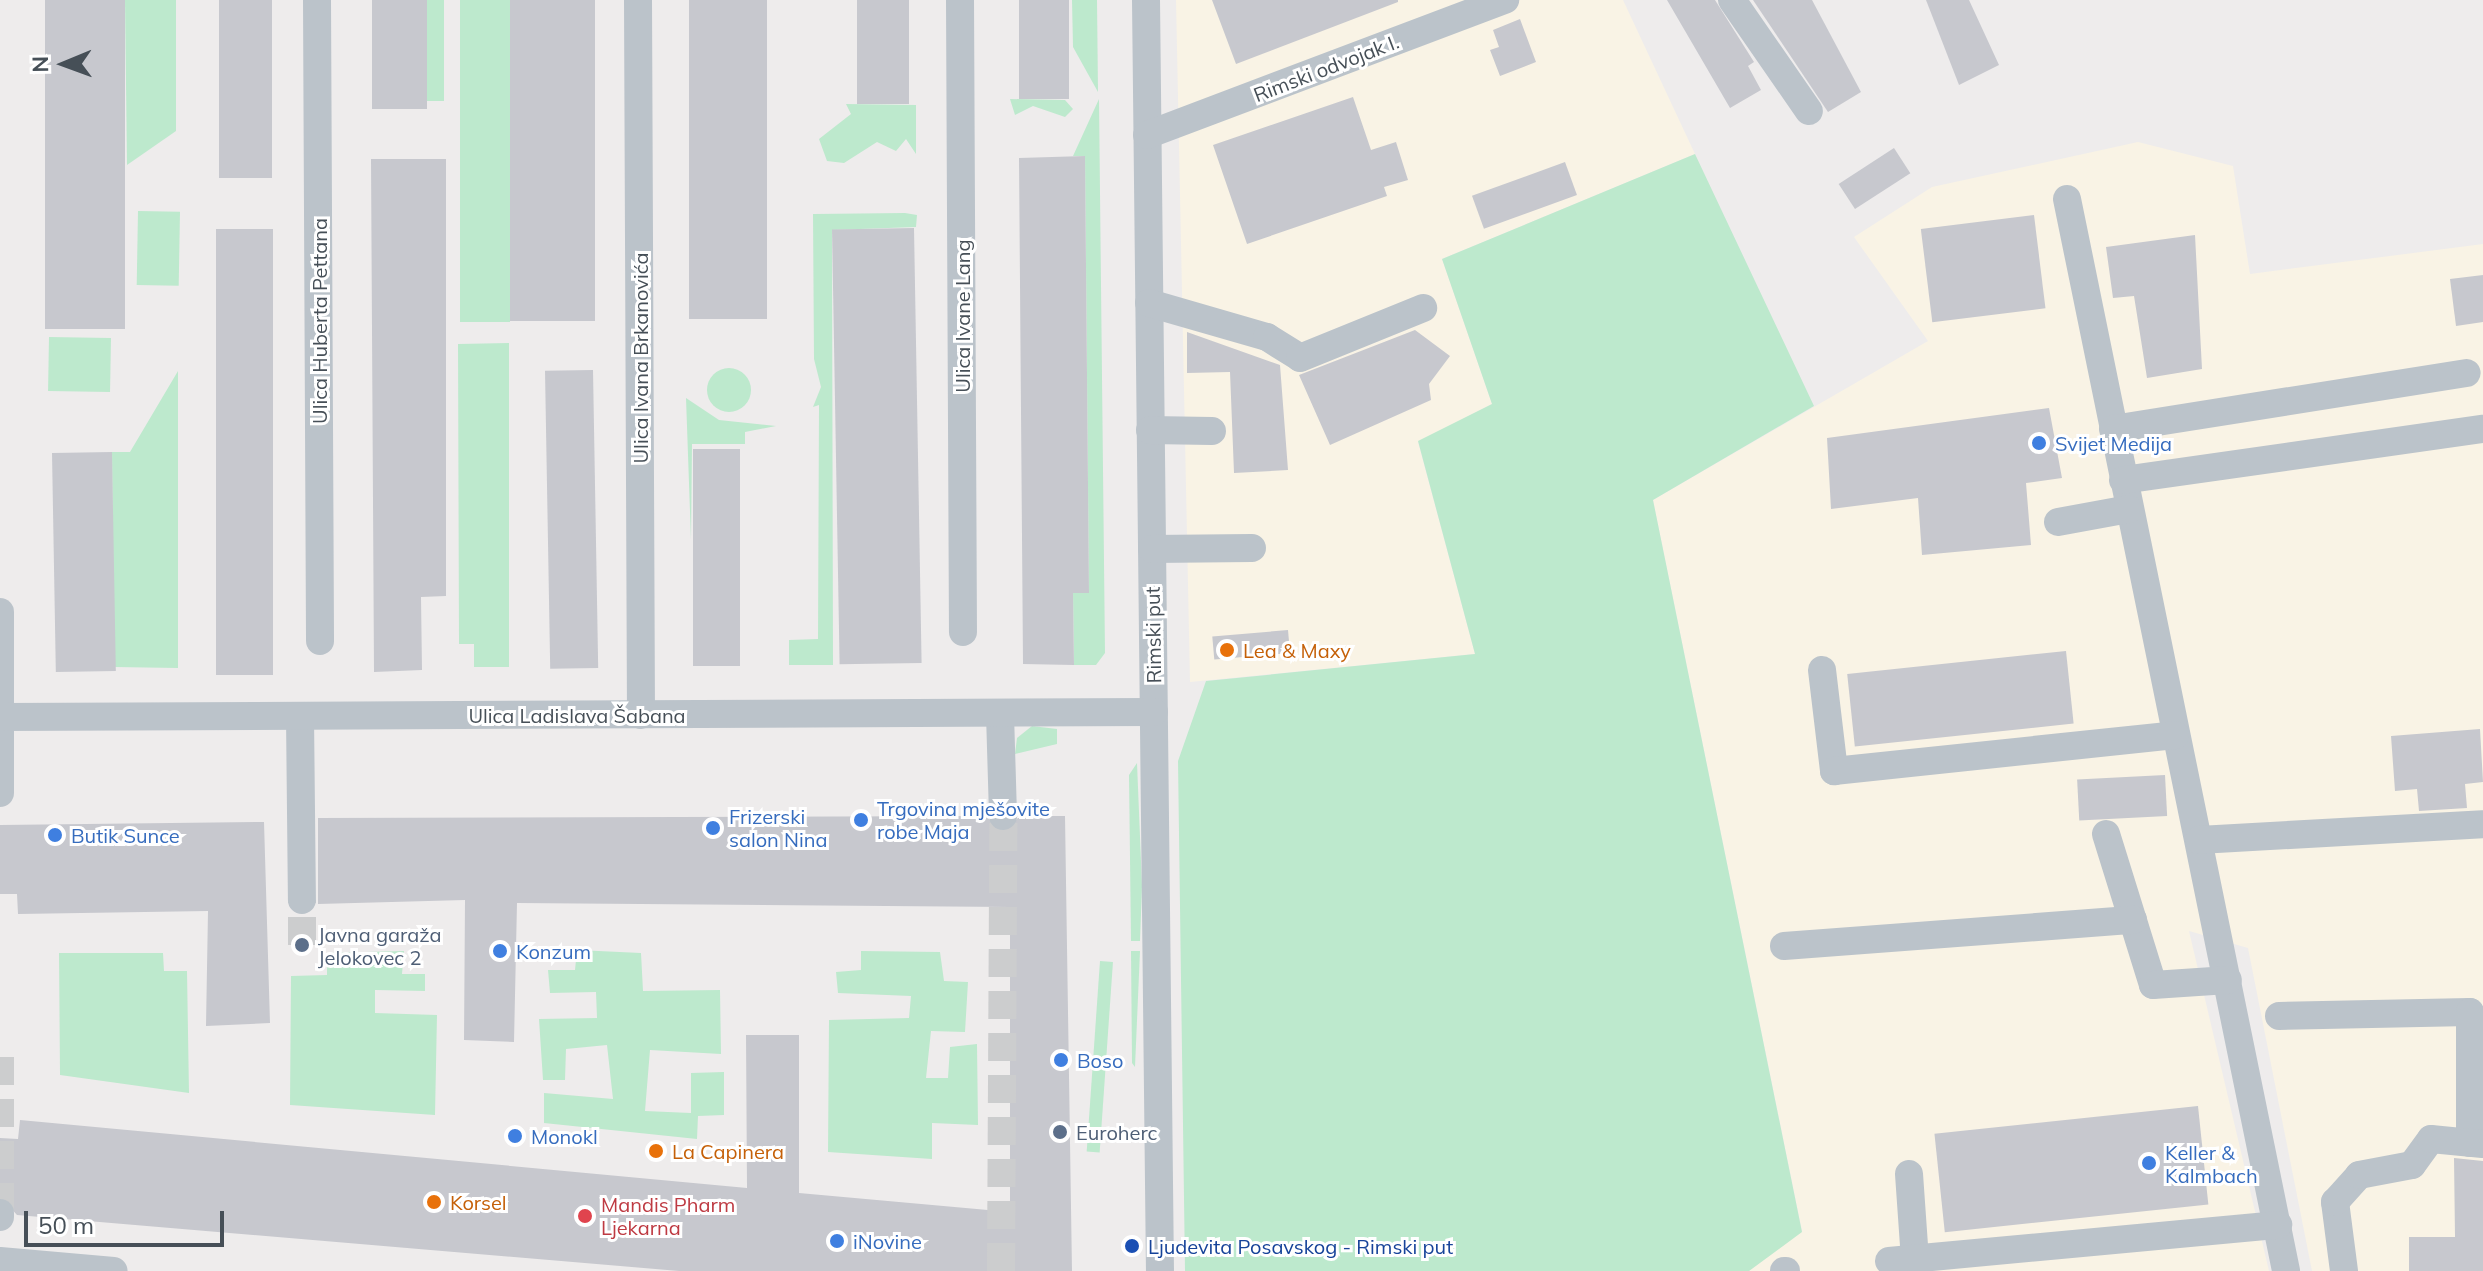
<!DOCTYPE html>
<meta charset="utf-8">
<style>
body{margin:0}
#map{position:relative;width:2483px;height:1271px;overflow:hidden;background:#eeecec;font-family:Mulish,sans-serif}
div>[style]{position:absolute}
[style*='--x']{left:calc(var(--x)*1px);top:calc(var(--y)*1px);width:calc(var(--w)*1px);rotate:calc(var(--a)*1deg)}
.commercial>*{inset:0;background:#f9f3e5}
.green>*{inset:0;background:#bde9cd;transform-origin:0 0}
.round{border-radius:50%}
.building>*{inset:0;background:#c7c8ce;transform-origin:0 0}
.minor-tunnel>*{height:28px;margin-top:-14px;transform-origin:0;background:repeating-linear-gradient(90deg,#cccdce 0 28px,transparent 0 42px)}
.minor>*{height:28px;margin:-14px;padding:0 14px;transform-origin:14px;border-radius:14px;background:#bbc3ca}
.dots>*{width:22px;height:22px;translate:-50% -50%;box-sizing:border-box;border:4px solid #fff;border-radius:50%}
span{translate:-50% -50%;white-space:nowrap;text-align:center;line-height:1.15;-webkit-text-stroke:6px #fff;paint-order:stroke}
.street-label{font-size:20px;color:#464f57}
.shop-label{font-size:20px;color:#366cbe}
.left{translate:0 -50%;text-align:left}
.food-label{font-size:20px;color:#c56008}
.service-label{font-size:20px;color:#4e5e75}
.health-label{font-size:20px;color:#be3a42}
.transit-label{font-size:20px;color:#164399}
.north{position:absolute;left:24px;top:24px;width:80px;height:80px;-webkit-text-stroke:6px #fff;paint-order:stroke;rotate:269deg;font-size:22px;font-weight:700;line-height:32px;text-align:center;color:#464f57}
.north::after{content:'';display:block;margin:auto;width:28px;height:36px;background:#464f57;clip-path:polygon(50% 0,100% 100%,50% 72%,0 100%)}
.scale{position:absolute;left:24px;top:1211px;width:200px;height:36px;box-sizing:border-box;border:4px solid #464f57;border-top:0;padding-left:10px;font-size:24px;line-height:28px;white-space:nowrap;color:#464f57;-webkit-text-stroke:6px #fff;paint-order:stroke}
</style>
<div id="map">
<div class="commercial">
<div style="clip-path:polygon(1176px 0,1623px 0,1695px 154px,1442px 259px,1492px 404px,1418px 442px,1475px 654px,1190px 682px)"></div>
<div style="clip-path:polygon(2138px 142px,2233px 166px,2250px 274px,2483px 244px,2483px 1271px,2312px 1271px,2248px 948px,2189px 931px,2269px 1271px,1749px 1271px,1802px 1231px,1653px 500px,1928px 341px,1854px 237px,1932px 187px)"></div>
</div>
<div class="green">
<div style="clip-path:polygon(125px 0,176px 0,176px 131px,127px 165px)"></div>
<div style="left:427px;top:0;width:17px;height:101px"></div>
<div style="left:460px;top:0;width:50px;height:322px"></div>
<div style="clip-path:polygon(1072px 0,1097px 0,1098px 92px,1073px 47px)"></div>
<div style="clip-path:polygon(1010px 99px,1065px 100px,1073px 109px,1065px 117px,1033px 106px,1015px 115px)"></div>
<div style="clip-path:polygon(1099px 99px,1105px 653px,1096px 665px,1074px 665px,1073px 593px,1089px 592px,1085px 156px,1073px 156px)"></div>
<div style="clip-path:polygon(846px 104px,916px 105px,916px 154px,906px 139px,896px 151px,877px 142px,844px 163px,827px 161px,819px 139px,851px 114px)"></div>
<div style="clip-path:polygon(1695px 154px,1814px 406px,1653px 500px,1802px 1232px,1749px 1271px,1185px 1271px,1178px 761px,1206px 681px,1475px 654px,1418px 441px,1492px 404px,1442px 259px)"></div>
<div style="left:138px;top:211px;width:42px;height:74px;rotate:1deg"></div>
<div style="clip-path:polygon(905px 213px,917px 215px,916px 227px,832px 230px,833px 665px,789px 665px,789px 640px,818px 639px,819px 405px,813px 407px,821px 387px,814px 359px,813px 214px)"></div>
<div style="left:49px;top:337px;width:62px;height:54px;rotate:1deg"></div>
<div style="clip-path:polygon(509px 343px,509px 667px,474px 667px,474px 644px,459px 644px,458px 344px)"></div>
<div class="round" style="left:707px;top:368px;width:44px;height:44px"></div>
<div style="clip-path:polygon(178px 371px,178px 668px,114px 667px,112px 452px,130px 452px)"></div>
<div style="clip-path:polygon(686px 398px,719px 420px,776px 426px,745px 432px,745px 444px,692px 444px,691px 540px)"></div>
<div style="clip-path:polygon(1032px 726px,1057px 729px,1057px 744px,1015px 754px,1017px 738px)"></div>
<div style="clip-path:polygon(1137px 763px,1142px 886px,1140px 941px,1131px 941px,1129px 775px)"></div>
<div style="clip-path:polygon(577px 950px,641px 953px,643px 991px,720px 990px,721px 1054px,650px 1050px,645px 1111px,691px 1113px,691px 1073px,724px 1072px,724px 1115px,698px 1116px,697px 1139px,544px 1123px,544px 1093px,613px 1099px,607px 1045px,566px 1049px,565px 1080px,543px 1080px,539px 1019px,597px 1018px,596px 992px,550px 993px,548px 970px,575px 970px)"></div>
<div style="clip-path:polygon(404px 951px,402px 974px,425px 974px,425px 991px,375px 990px,375px 1013px,437px 1015px,435px 1115px,290px 1105px,291px 976px,327px 975px,327px 953px)"></div>
<div style="clip-path:polygon(861px 951px,940px 952px,944px 981px,968px 982px,965px 1032px,931px 1031px,926px 1078px,948px 1078px,950px 1047px,977px 1044px,978px 1125px,932px 1123px,932px 1159px,828px 1152px,829px 1020px,909px 1018px,911px 996px,838px 993px,836px 972px,861px 970px)"></div>
<div style="clip-path:polygon(1131px 951px,1140px 951px,1135px 1067px,1132px 1063px)"></div>
<div style="clip-path:polygon(59px 953px,163px 953px,164px 971px,187px 971px,189px 1093px,60px 1075px)"></div>
<div style="left:1100px;top:961px;width:13px;height:191px;rotate:4deg"></div>
</div>
<div class="building">
<div style="left:45px;top:0;width:80px;height:329px"></div>
<div style="left:219px;top:0;width:53px;height:178px"></div>
<div style="left:372px;top:0;width:55px;height:109px"></div>
<div style="left:510px;top:0;width:85px;height:321px"></div>
<div style="left:689px;top:0;width:78px;height:319px"></div>
<div style="left:857px;top:0;width:52px;height:104px"></div>
<div style="left:1019px;top:0;width:50px;height:99px"></div>
<div style="clip-path:polygon(1212px 0,1398px 0,1398px 2px,1236px 64px)"></div>
<div style="clip-path:polygon(1667px 0,1715px 0,1754px 62px,1748px 66px,1761px 90px,1730px 108px)"></div>
<div style="clip-path:polygon(1753px 0,1812px 0,1861px 92px,1828px 112px)"></div>
<div style="clip-path:polygon(1926px 0,1969px 0,1999px 65px,1959px 85px)"></div>
<div style="clip-path:polygon(1520px 19px,1536px 62px,1500px 76px,1490px 50px,1499px 47px,1493px 30px)"></div>
<div style="clip-path:polygon(1353px 97px,1371px 150px,1396px 142px,1408px 180px,1384px 187px,1387px 196px,1247px 244px,1213px 145px)"></div>
<div style="left:1894px;top:148px;width:30px;height:66px;rotate:57deg"></div>
<div style="clip-path:polygon(1085px 156px,1089px 593px,1073px 593px,1074px 665px,1023px 664px,1019px 158px)"></div>
<div style="clip-path:polygon(371px 159px,446px 159px,446px 596px,421px 597px,422px 670px,374px 672px)"></div>
<div style="left:1565px;top:162px;width:35px;height:99px;rotate:70deg"></div>
<div style="left:2034px;top:215px;width:94px;height:114px;rotate:83deg"></div>
<div style="left:914px;top:228px;width:435px;height:82px;rotate:89deg"></div>
<div style="left:216px;top:229px;width:57px;height:446px"></div>
<div style="clip-path:polygon(2195px 235px,2202px 369px,2147px 378px,2134px 296px,2113px 298px,2106px 247px)"></div>
<div style="clip-path:polygon(2483px 275px,2483px 322px,2456px 326px,2450px 279px)"></div>
<div style="clip-path:polygon(1415px 330px,1450px 356px,1429px 384px,1431px 400px,1330px 445px,1299px 375px)"></div>
<div style="clip-path:polygon(1187px 332px,1280px 365px,1288px 470px,1234px 473px,1230px 372px,1187px 373px)"></div>
<div style="left:593px;top:370px;width:298px;height:48px;rotate:89deg"></div>
<div style="clip-path:polygon(2049px 408px,2062px 478px,2026px 483px,2031px 545px,1922px 555px,1918px 498px,1831px 509px,1827px 438px)"></div>
<div style="left:693px;top:449px;width:47px;height:217px"></div>
<div style="left:112px;top:452px;width:219px;height:60px;rotate:89deg"></div>
<div style="left:1288px;top:630px;width:23px;height:76px;rotate:85deg"></div>
<div style="left:2066px;top:651px;width:73px;height:220px;rotate:84deg"></div>
<div style="clip-path:polygon(2480px 729px,2483px 782px,2465px 784px,2467px 808px,2419px 811px,2417px 789px,2395px 791px,2391px 736px)"></div>
<div style="left:2165px;top:775px;width:41px;height:88px;rotate:87deg"></div>
<div style="clip-path:polygon(986px 816px,1003px 833px,1020px 816px,1065px 816px,1072px 1271px,679px 1271px,17px 1215px,0 1196px,0 1138px,18px 1139px,20px 1120px,747px 1188px,746px 1035px,799px 1035px,799px 1193px,1010px 1212px,1010px 907px,517px 903px,514px 1042px,464px 1040px,465px 900px,318px 904px,318px 818px)"></div>
<div style="clip-path:polygon(264px 822px,270px 1023px,206px 1026px,208px 911px,18px 914px,17px 894px,0 894px,0 825px)"></div>
<div style="left:2198px;top:1106px;width:99px;height:265px;rotate:84deg"></div>
<div style="clip-path:polygon(2454px 1158px,2483px 1161px,2483px 1271px,2409px 1271px,2409px 1237px,2455px 1237px)"></div>
</div>
<div class="minor-tunnel">
<div style="--x:302;--y:945;--w:45;--a:-90"></div>
<div style="--x:0;--y:1057;--w:156;--a:90"></div>
<div style="--x:1001;--y:1271;--w:455;--a:-89.7"></div>
</div>
<div class="minor">
<div style="--x:317;--y:0;--w:641;--a:89.73"></div>
<div style="--x:638;--y:0;--w:715;--a:89.76"></div>
<div style="--x:960;--y:0;--w:632;--a:89.73"></div>
<div style="--x:1146;--y:0;--w:1271;--a:89.37"></div>
<div style="--x:1732;--y:0;--w:135;--a:55.3"></div>
<div style="--x:1147;--y:135;--w:383;--a:-20.7"></div>
<div style="--x:2067;--y:199;--w:1094;--a:78.45"></div>
<div style="--x:1149;--y:303;--w:123;--a:16.1"></div>
<div style="--x:1267;--y:337;--w:39;--a:32"></div>
<div style="--x:1300;--y:358;--w:133;--a:-22.1"></div>
<div style="--x:2113;--y:429;--w:358;--a:-9"></div>
<div style="--x:1150;--y:430;--w:62;--a:0.9"></div>
<div style="--x:2123;--y:480;--w:364;--a:-8.1"></div>
<div style="--x:2058;--y:522;--w:72;--a:-10.4"></div>
<div style="--x:1152;--y:549;--w:100;--a:-0.6"></div>
<div style="--x:0;--y:612;--w:181;--a:90"></div>
<div style="--x:1822;--y:670;--w:102;--a:83.2"></div>
<div style="--x:1834;--y:771;--w:343;--a:-6"></div>
<div style="--x:1000;--y:714;--w:102;--a:88.3"></div>
<div style="--x:300;--y:716;--w:184;--a:89.4"></div>
<div style="--x:0;--y:717;--w:1154;--a:-0.25"></div>
<div style="--x:2106;--y:834;--w:158;--a:72.7"></div>
<div style="--x:2153;--y:985;--w:75;--a:-3.8"></div>
<div style="--x:2199;--y:840;--w:284;--a:-3.2"></div>
<div style="--x:1784;--y:946;--w:350;--a:-4.3"></div>
<div style="--x:2279;--y:1016;--w:191;--a:-1.2"></div>
<div style="--x:2470;--y:1012;--w:131;--a:90"></div>
<div style="--x:1909;--y:1174;--w:85;--a:86"></div>
<div style="--x:0;--y:1217;--w:4;--a:-90"></div>
<div style="--x:0;--y:1261;--w:114;--a:5"></div>
<div style="--x:1889;--y:1261;--w:391;--a:-5.3"></div>
<div style="--x:1784;--y:1271;--w:2;--a:0"></div>
<div style="--x:2344;--y:1271;--w:70;--a:-97.4"></div>
<div style="--x:2335;--y:1202;--w:36;--a:-48"></div>
<div style="--x:2359;--y:1175;--w:54;--a:-10.7"></div>
<div style="--x:2412;--y:1165;--w:32;--a:-54"></div>
<div style="--x:2431;--y:1139;--w:52;--a:5.5"></div>
</div>
<div class="dots">
<div style="left:2039px;top:443px;background:#3f7fe0"></div>
<div style="left:1227px;top:650px;background:#e8710a"></div>
<div style="left:861px;top:820px;background:#3f7fe0"></div>
<div style="left:713px;top:828px;background:#3f7fe0"></div>
<div style="left:55px;top:835px;background:#3f7fe0"></div>
<div style="left:302px;top:945px;background:#5c6f8a"></div>
<div style="left:500px;top:951px;background:#3f7fe0"></div>
<div style="left:1061px;top:1060px;background:#3f7fe0"></div>
<div style="left:1060px;top:1132px;background:#5c6f8a"></div>
<div style="left:515px;top:1136px;background:#3f7fe0"></div>
<div style="left:656px;top:1151px;background:#e8710a"></div>
<div style="left:2149px;top:1163px;background:#3f7fe0"></div>
<div style="left:434px;top:1202px;background:#e8710a"></div>
<div style="left:585px;top:1216px;background:#e0444e"></div>
<div style="left:837px;top:1241px;background:#3f7fe0"></div>
<div style="left:1132px;top:1246px;background:#1a4fb4"></div>
</div>
<div class="street-label">
<span style="left:1326px;top:68px;rotate:-21deg">Rimski odvojak I.</span>
<span style="left:962px;top:316px;rotate:-90deg">Ulica Ivane Lang</span>
<span style="left:319px;top:321px;rotate:-90deg">Ulica Huberta Pettana</span>
<span style="left:640px;top:358px;rotate:-90deg">Ulica Ivana Brkanovića</span>
<span style="left:1153px;top:635px;rotate:-91deg">Rimski put</span>
<span style="left:577px;top:715px">Ulica Ladislava Šabana</span>
</div>
<div class="shop-label">
<span class="left" style="left:2055px;top:443px">Svijet Medija</span>
<span class="left" style="left:877px;top:820px">Trgovina mješovite<br>robe Maja</span>
<span class="left" style="left:729px;top:828px">Frizerski<br>salon Nina</span>
<span class="left" style="left:71px;top:835px">Butik Sunce</span>
<span class="left" style="left:516px;top:951px">Konzum</span>
<span class="left" style="left:1077px;top:1060px">Boso</span>
<span class="left" style="left:531px;top:1136px">Monokl</span>
<span class="left" style="left:2165px;top:1164px">Keller &amp;<br>Kalmbach</span>
<span class="left" style="left:853px;top:1241px">iNovine</span>
</div>
<div class="food-label">
<span class="left" style="left:1243px;top:650px">Lea &amp; Maxy</span>
<span class="left" style="left:672px;top:1151px">La Capinera</span>
<span class="left" style="left:450px;top:1202px">Korsel</span>
</div>
<div class="service-label">
<span class="left" style="left:318px;top:946px">Javna garaža<br>Jelokovec 2</span>
<span class="left" style="left:1076px;top:1132px">Euroherc</span>
</div>
<div class="health-label">
<span class="left" style="left:601px;top:1216px">Mandis Pharm<br>Ljekarna</span>
</div>
<div class="transit-label">
<span class="left" style="left:1148px;top:1246px">Ljudevita Posavskog - Rimski put</span>
</div>
<div class="north">N</div>
<div class="scale">50 m</div>
</div>
